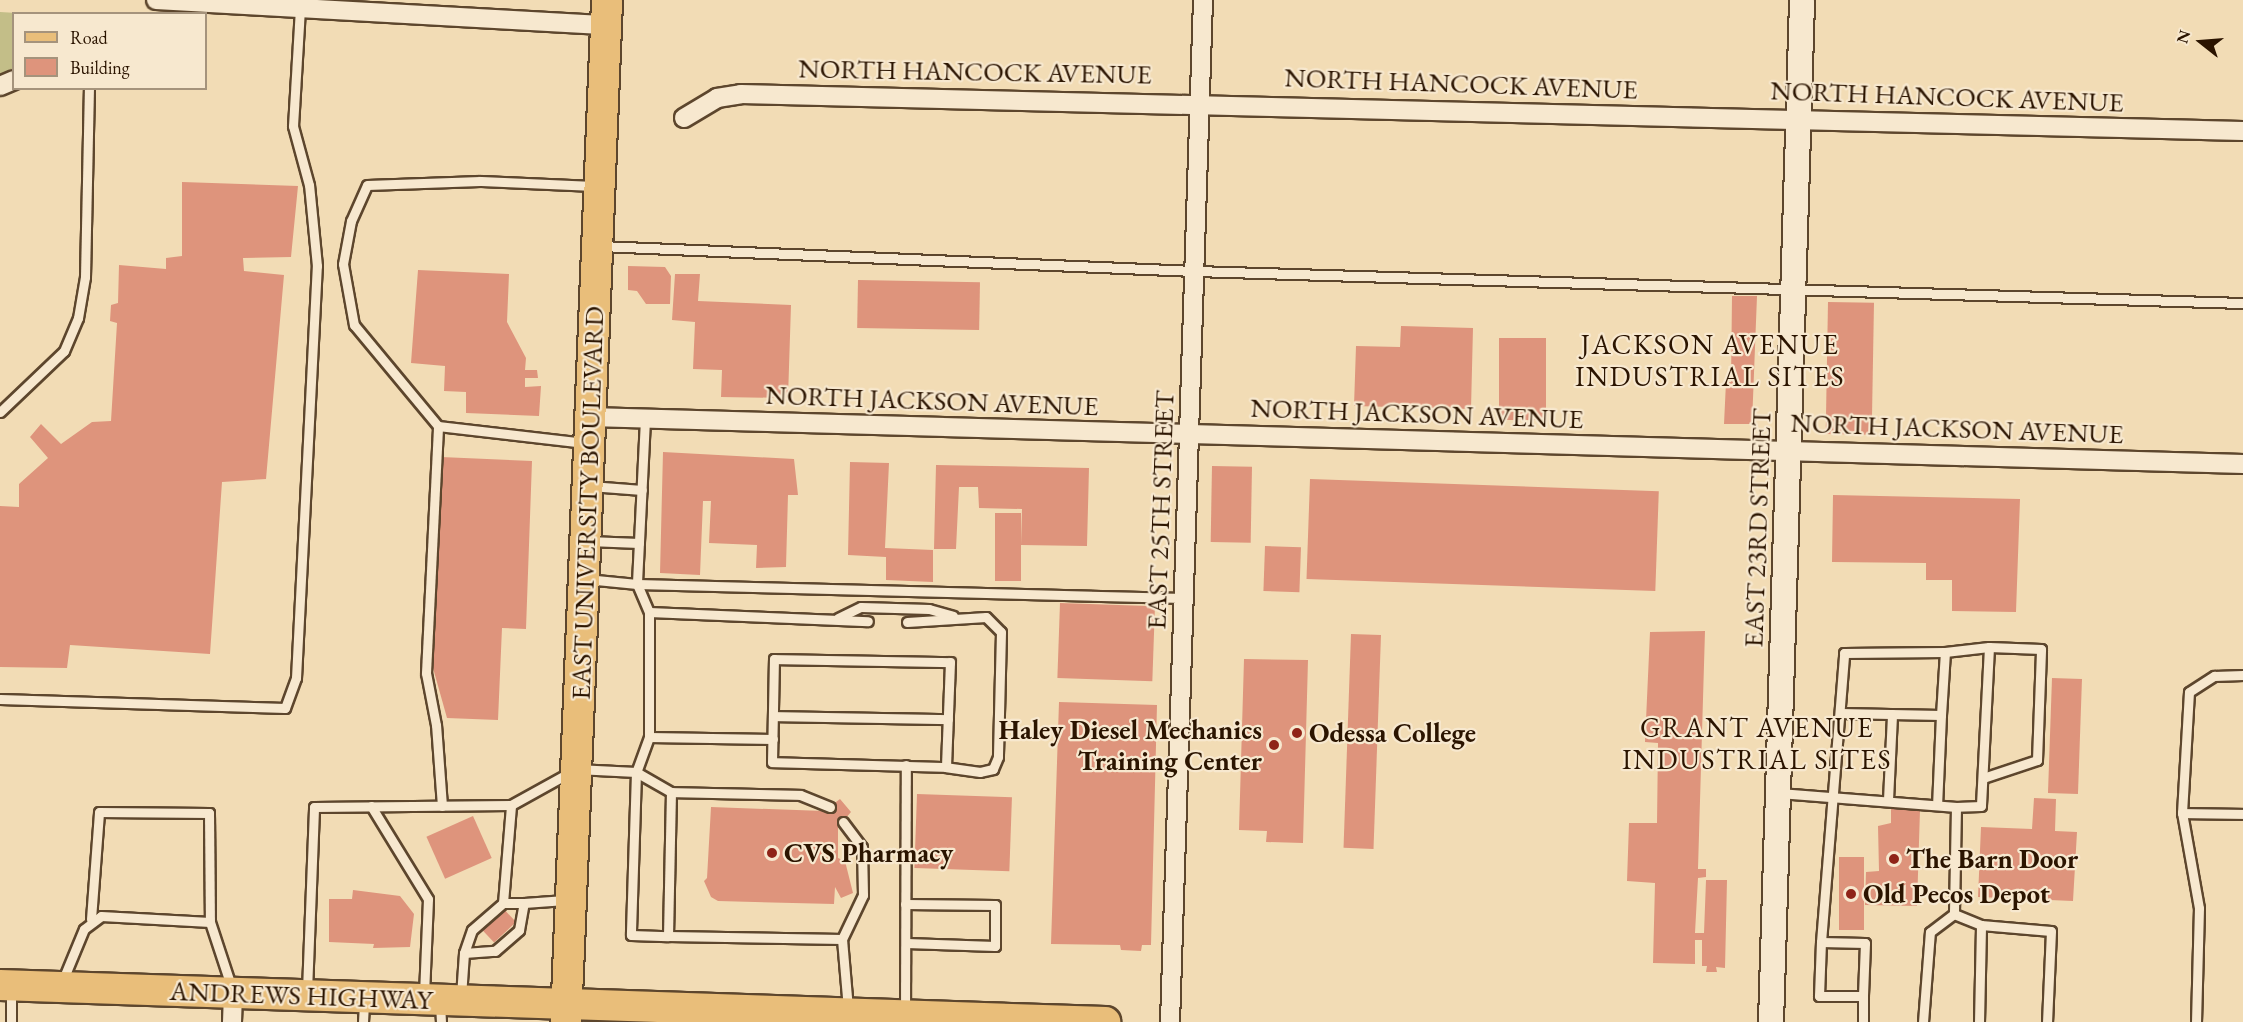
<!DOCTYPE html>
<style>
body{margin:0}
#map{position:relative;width:2243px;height:1022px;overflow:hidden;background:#f2dcb5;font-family:"EB Garamond",serif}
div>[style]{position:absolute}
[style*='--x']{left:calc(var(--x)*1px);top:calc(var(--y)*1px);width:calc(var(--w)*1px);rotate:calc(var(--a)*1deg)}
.green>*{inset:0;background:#c3be88}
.building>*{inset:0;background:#de947c;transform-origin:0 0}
.roads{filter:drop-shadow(2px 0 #5d462d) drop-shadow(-2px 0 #5d462d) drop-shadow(0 2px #5d462d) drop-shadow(0 -2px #5d462d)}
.service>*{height:9px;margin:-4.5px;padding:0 4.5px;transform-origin:4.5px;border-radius:4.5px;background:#f7e8cf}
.minor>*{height:18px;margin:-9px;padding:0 9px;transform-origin:9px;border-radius:9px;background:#f7e8cf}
.tertiary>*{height:24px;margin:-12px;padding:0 12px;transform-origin:12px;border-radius:12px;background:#f7e8cf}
.primary>*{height:30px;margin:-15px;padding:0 15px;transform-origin:15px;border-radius:15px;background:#e9be7a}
.dots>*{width:16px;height:16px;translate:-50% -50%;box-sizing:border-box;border:3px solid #f7e8cf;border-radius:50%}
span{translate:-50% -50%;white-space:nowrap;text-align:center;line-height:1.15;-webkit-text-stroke:4.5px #f7e8cf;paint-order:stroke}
.street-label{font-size:27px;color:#2b1400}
.poi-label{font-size:27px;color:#2b1400;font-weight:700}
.right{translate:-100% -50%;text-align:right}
.left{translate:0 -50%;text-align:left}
.neighbourhood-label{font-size:28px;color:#2b1400;letter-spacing:1.5px}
.legend{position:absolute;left:12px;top:12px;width:195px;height:78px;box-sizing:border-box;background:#f7e8cf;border:2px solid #a5937c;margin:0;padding:8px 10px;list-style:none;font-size:18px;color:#2b1400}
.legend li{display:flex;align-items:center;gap:12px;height:30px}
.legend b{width:30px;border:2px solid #a5937c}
.north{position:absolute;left:2171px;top:12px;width:60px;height:60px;-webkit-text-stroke:4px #f7e8cf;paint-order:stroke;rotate:287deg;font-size:16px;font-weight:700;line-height:24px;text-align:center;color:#2b1400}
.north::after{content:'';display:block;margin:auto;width:21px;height:27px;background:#2b1400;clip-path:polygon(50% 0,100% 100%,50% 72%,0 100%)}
</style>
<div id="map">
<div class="green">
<div style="clip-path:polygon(0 12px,17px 13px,14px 14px,13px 68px,0 75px)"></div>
</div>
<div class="building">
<div style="clip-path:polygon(182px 182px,298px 186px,291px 257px,243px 258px,244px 271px,284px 275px,266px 479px,222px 482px,210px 654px,70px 645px,67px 668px,0 667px,0 506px,19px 507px,19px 484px,48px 458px,30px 437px,41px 424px,61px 444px,92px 422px,111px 421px,117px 323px,110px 321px,111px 305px,118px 303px,119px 265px,166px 269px,166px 258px,182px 256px)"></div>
<div style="clip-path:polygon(628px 266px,665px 267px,671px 276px,670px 304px,646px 304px,637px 291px,628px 290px)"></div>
<div style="clip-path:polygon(418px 270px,509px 274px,507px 322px,526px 358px,525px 370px,537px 370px,538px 378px,525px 378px,525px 387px,541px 386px,539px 416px,466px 413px,466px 392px,444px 391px,445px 366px,411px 363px)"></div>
<div style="clip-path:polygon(675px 274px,700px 274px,698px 301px,791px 305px,788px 398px,721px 397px,722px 370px,693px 369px,695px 322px,672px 320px)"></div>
<div style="left:858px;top:280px;width:122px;height:48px;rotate:1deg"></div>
<div style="clip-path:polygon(1732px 296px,1757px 296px,1752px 424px,1724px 424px,1726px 382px,1731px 382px)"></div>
<div style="left:1828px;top:302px;width:46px;height:132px;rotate:1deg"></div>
<div style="clip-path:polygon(1401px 326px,1473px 328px,1471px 409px,1354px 406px,1356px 346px,1400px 347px)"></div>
<div style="left:1499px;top:338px;width:47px;height:82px"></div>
<div style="clip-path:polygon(663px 452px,794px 459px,798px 495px,788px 495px,786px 567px,756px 568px,757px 545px,709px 543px,711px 501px,703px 501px,700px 575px,660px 573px)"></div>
<div style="clip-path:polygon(441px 457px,532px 461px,526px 629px,502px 628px,498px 720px,447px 718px,433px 668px)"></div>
<div style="clip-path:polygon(850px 462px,889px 463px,885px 548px,933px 550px,933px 582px,886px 580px,886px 557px,848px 555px)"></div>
<div style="clip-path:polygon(936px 465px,1089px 468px,1087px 546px,1021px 545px,1022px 509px,979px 508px,978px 487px,959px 487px,956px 549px,934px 549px)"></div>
<div style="left:1212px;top:466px;width:40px;height:76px;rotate:1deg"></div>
<div style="left:1310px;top:479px;width:349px;height:100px;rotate:2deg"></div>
<div style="clip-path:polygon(1833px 495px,2020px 499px,2016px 612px,1952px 611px,1952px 580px,1926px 580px,1926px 563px,1832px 562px)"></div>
<div style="left:995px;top:513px;width:26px;height:68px"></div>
<div style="left:1265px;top:546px;width:36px;height:45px;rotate:2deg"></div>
<div style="left:1060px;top:603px;width:95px;height:75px;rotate:2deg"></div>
<div style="clip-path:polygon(1705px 631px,1698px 869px,1706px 869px,1706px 877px,1698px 878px,1695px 933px,1704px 933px,1706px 880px,1727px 880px,1725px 968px,1716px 967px,1717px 972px,1706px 972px,1707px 966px,1702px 966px,1702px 940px,1695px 940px,1695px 964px,1653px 963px,1655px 883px,1627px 881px,1629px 823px,1657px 823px,1658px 743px,1645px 742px,1650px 632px)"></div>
<div style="left:1351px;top:634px;width:30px;height:214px;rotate:2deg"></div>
<div style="clip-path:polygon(1244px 659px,1308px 660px,1303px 843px,1266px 842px,1267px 831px,1239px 830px)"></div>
<div style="left:2052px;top:678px;width:30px;height:115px;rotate:2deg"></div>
<div style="clip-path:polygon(1059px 702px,1157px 705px,1151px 945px,1142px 945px,1141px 951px,1121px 950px,1120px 945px,1051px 944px)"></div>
<div style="left:917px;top:794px;width:95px;height:74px;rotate:2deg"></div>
<div style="clip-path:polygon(2034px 798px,2056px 799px,2055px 831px,2077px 832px,2073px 901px,1978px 897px,1981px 827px,2032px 829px)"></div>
<div style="clip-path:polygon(840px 799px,851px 812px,838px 827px,838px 858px,845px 861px,853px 893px,841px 898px,835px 887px,834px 904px,718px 901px,711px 897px,704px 881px,707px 878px,711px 807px,824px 811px)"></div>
<div style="clip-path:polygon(1891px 808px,1920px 810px,1917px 906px,1865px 905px,1866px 872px,1879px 871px,1878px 826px,1891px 823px)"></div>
<div style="left:473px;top:816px;width:46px;height:51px;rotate:66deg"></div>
<div style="left:1839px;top:857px;width:25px;height:73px"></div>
<div style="clip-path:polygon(353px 890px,400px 896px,414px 914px,410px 947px,373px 948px,374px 944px,329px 942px,329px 899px,352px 899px)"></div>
<div style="left:501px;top:906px;width:22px;height:30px;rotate:47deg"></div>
</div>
<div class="roads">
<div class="service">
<div style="--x:600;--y:246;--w:596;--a:2.41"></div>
<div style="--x:1195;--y:271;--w:1048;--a:1.75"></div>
<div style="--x:0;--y:412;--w:88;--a:-43.6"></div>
<div style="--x:64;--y:351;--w:36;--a:-67"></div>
<div style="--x:78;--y:318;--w:42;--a:-80.3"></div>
<div style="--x:85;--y:277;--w:189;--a:-88.8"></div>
<div style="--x:645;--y:419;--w:165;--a:92.8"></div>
<div style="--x:637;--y:584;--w:547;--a:1.47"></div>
<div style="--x:438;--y:426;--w:148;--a:6.6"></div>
<div style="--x:590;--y:486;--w:52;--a:4.4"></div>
<div style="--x:588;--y:541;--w:51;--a:2.2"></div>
<div style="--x:586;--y:579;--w:51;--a:5.6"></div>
<div style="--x:637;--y:584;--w:30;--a:67"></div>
<div style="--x:649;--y:612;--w:125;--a:90"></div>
<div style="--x:649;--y:737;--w:124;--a:0.9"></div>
<div style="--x:649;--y:612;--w:219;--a:2.4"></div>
<div style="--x:838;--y:618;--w:25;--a:-26"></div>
<div style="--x:861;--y:607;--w:68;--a:1.7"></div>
<div style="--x:929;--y:609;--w:25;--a:16"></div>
<div style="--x:907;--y:622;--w:79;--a:-3.6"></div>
<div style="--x:986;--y:617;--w:21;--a:45"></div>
<div style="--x:1001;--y:632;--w:125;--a:91.4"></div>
<div style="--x:998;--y:757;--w:13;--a:113"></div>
<div style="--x:993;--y:769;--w:13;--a:167"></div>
<div style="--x:980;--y:772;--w:34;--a:-172"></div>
<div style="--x:774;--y:659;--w:176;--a:1"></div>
<div style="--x:950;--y:662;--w:105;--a:92.2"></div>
<div style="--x:946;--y:767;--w:174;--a:-178.4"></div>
<div style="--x:772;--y:762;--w:103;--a:-88.9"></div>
<div style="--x:0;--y:699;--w:285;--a:1.8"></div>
<div style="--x:285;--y:708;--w:32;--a:-70"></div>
<div style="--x:296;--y:678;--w:413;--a:-87.1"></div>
<div style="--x:317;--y:266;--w:81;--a:-95.6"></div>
<div style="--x:309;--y:185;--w:61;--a:-105.2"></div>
<div style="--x:293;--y:126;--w:118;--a:-86.6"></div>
<div style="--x:1840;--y:713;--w:101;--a:1.1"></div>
<div style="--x:1941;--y:715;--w:90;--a:92.5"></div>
<div style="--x:1941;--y:715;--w:63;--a:-86.4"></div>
<div style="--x:773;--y:716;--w:175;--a:1"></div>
<div style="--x:649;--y:737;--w:37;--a:110"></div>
<div style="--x:636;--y:772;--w:163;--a:91.8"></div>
<div style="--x:631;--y:935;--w:37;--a:2"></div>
<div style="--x:1983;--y:778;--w:57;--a:-18.4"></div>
<div style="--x:2037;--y:760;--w:111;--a:-87.9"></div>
<div style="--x:2041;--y:649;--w:52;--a:-177.8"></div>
<div style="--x:1779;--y:793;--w:178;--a:4.5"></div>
<div style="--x:1956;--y:807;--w:107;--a:91.1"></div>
<div style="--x:1888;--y:800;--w:86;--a:-87.3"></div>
<div style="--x:371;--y:806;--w:109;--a:58.5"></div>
<div style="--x:428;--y:899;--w:95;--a:92.4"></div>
<div style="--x:442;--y:806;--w:81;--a:-94.2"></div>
<div style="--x:436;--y:725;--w:53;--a:-100.9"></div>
<div style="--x:426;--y:673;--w:247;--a:-87.2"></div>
<div style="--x:438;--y:426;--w:131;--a:-129.7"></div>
<div style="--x:354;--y:325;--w:62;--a:-100.2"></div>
<div style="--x:343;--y:264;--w:44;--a:-79.5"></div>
<div style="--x:351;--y:221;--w:39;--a:-66"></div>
<div style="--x:367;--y:185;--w:113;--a:-2"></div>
<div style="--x:480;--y:181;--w:115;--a:2.5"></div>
<div style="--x:830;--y:807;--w:32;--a:-158"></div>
<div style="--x:800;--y:795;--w:129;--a:-178.7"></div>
<div style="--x:671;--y:792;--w:144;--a:91.2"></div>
<div style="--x:668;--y:936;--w:174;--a:1"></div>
<div style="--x:2182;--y:813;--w:61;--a:0.9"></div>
<div style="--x:843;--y:822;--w:31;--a:53"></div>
<div style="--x:862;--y:847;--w:48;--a:88.8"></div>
<div style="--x:863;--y:895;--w:49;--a:115.5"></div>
<div style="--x:842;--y:939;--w:70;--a:85.1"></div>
<div style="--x:503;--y:903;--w:98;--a:-85.3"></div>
<div style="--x:511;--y:805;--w:74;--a:-29"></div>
<div style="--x:576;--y:769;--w:60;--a:2.9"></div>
<div style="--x:636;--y:772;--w:40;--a:29.7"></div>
<div style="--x:905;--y:904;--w:90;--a:0.6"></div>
<div style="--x:995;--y:905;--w:41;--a:90"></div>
<div style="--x:995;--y:946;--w:89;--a:-178.1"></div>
<div style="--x:91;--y:919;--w:107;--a:-85.7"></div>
<div style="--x:99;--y:812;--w:110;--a:0.5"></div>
<div style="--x:209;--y:813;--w:109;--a:89.5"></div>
<div style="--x:1821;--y:942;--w:44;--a:1.3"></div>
<div style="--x:1865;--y:943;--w:53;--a:92.2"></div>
<div style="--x:1863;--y:996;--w:44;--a:180"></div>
<div style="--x:1819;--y:996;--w:54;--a:-87.9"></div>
<div style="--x:1821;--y:942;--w:290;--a:-85.4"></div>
<div style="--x:1844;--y:653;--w:101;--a:-0.6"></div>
<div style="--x:1945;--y:652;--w:44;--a:-6.5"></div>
<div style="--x:1989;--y:647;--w:159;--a:92.9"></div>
<div style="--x:1981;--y:806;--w:25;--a:178"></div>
<div style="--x:464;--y:953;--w:31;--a:-4"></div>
<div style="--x:495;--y:951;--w:32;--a:-41"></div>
<div style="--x:519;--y:930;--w:27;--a:-80"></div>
<div style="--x:524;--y:903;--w:41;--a:-4.2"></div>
<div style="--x:62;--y:982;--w:57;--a:-67.5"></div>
<div style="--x:84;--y:929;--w:21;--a:-37"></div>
<div style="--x:101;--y:916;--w:109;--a:3.2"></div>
<div style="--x:210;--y:922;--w:71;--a:71.8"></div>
<div style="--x:307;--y:991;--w:184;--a:-87.8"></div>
<div style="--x:314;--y:807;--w:197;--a:-0.6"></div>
<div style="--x:461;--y:996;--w:43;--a:-86"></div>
<div style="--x:464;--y:953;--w:24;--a:-71"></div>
<div style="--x:472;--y:930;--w:41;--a:-41.1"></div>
<div style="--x:503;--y:903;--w:21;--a:0"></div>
<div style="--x:1863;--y:996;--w:26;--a:90"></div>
<div style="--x:440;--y:1003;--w:19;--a:87"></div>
<div style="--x:905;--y:1010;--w:245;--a:-89.8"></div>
<div style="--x:11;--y:1022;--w:34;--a:-90"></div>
<div style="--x:363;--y:1022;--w:22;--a:-87"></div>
<div style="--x:1923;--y:1022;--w:90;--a:-85.6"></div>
<div style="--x:1930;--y:932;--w:30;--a:-37"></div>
<div style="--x:1954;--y:914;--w:29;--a:22"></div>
<div style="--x:1979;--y:1022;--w:97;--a:-88.8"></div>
<div style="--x:1981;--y:925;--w:70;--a:4.9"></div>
<div style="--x:2051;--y:931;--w:91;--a:92.5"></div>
<div style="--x:2196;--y:1022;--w:114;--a:-88.5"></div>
<div style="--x:2199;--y:908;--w:97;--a:-100.1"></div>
<div style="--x:2182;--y:813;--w:121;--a:-86.7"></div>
<div style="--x:2189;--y:692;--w:30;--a:-33"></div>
<div style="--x:2214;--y:676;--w:29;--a:-2"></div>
</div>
<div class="minor">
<div style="--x:156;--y:0;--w:451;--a:3.2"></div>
<div style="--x:0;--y:86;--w:15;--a:-23"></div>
<div style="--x:684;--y:118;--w:39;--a:-31"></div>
<div style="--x:717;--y:98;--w:24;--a:-9"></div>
<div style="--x:741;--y:94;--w:1502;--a:1.41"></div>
<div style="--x:590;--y:417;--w:1654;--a:1.63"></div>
<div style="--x:232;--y:1022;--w:30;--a:-88"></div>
<div style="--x:1170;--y:1022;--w:1023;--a:-88.15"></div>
</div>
<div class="tertiary">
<div style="--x:1771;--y:1022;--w:1022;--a:-88.26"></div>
</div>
<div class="primary">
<div style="--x:0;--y:985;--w:1106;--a:1.92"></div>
<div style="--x:566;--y:1022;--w:1023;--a:-87.7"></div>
</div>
</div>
<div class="dots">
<div style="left:1297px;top:733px;background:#8f2418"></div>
<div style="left:1274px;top:745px;background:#8f2418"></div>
<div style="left:772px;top:853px;background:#8f2418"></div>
<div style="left:1894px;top:859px;background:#8f2418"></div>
<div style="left:1851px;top:894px;background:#8f2418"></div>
</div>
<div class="street-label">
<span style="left:975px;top:71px;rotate:1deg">NORTH HANCOCK AVENUE</span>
<span style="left:1461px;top:83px;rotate:2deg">NORTH HANCOCK AVENUE</span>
<span style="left:1947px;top:96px;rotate:2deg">NORTH HANCOCK AVENUE</span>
<span style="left:932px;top:400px;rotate:2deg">NORTH JACKSON AVENUE</span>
<span style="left:1417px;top:413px;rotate:2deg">NORTH JACKSON AVENUE</span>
<span style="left:1957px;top:428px;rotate:2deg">NORTH JACKSON AVENUE</span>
<span style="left:587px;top:503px;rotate:-88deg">EAST UNIVERSITY BOULEVARD</span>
<span style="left:1160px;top:510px;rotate:-88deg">EAST 25TH STREET</span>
<span style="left:1757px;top:528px;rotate:-88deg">EAST 23RD STREET</span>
<span style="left:301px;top:995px;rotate:2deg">ANDREWS HIGHWAY</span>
</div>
<div class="poi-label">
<span class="right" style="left:1262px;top:745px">Haley Diesel Mechanics<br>Training Center</span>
<span class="left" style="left:1309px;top:733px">Odessa College</span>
<span class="left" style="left:784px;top:853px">CVS Pharmacy</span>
<span class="left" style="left:1906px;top:859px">The Barn Door</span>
<span class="left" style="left:1863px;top:894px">Old Pecos Depot</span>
</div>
<div class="neighbourhood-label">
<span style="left:1710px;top:360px">JACKSON AVENUE<br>INDUSTRIAL SITES</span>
<span style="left:1757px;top:743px">GRANT AVENUE<br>INDUSTRIAL SITES</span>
</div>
<ul class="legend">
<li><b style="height:8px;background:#e9be7a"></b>Road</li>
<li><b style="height:16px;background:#de947c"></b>Building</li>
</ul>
<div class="north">N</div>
</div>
